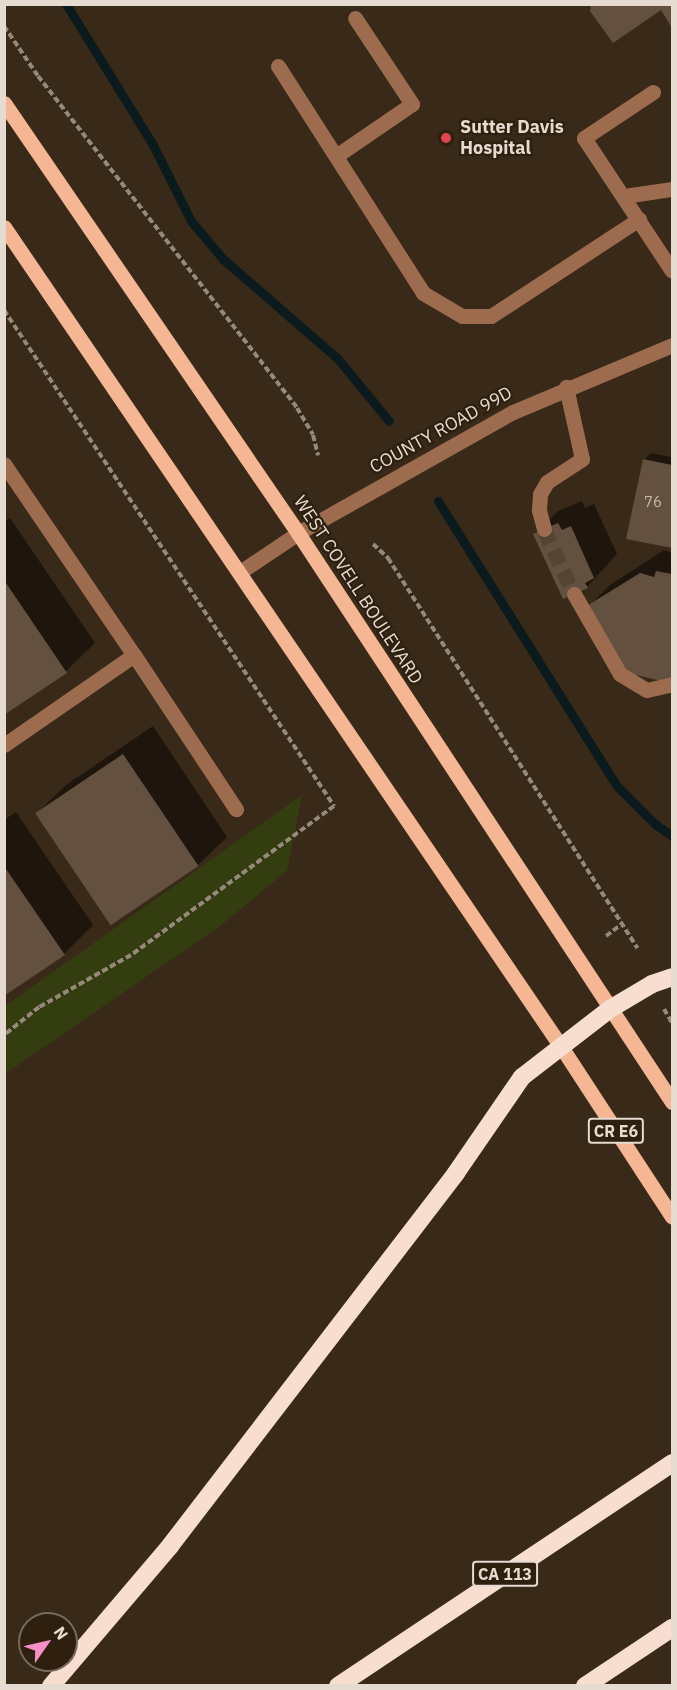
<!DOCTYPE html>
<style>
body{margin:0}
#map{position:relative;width:677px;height:1690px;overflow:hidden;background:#392918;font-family:"IBM Plex Sans",sans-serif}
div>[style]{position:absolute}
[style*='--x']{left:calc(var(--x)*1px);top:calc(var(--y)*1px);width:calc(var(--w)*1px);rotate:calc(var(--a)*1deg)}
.green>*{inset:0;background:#343d10}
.shadow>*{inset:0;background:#0007}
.stream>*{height:9px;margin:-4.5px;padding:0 4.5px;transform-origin:4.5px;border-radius:4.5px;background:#0b1b1d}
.building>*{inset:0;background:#63503f;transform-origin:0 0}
.minor-tunnel>*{height:15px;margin-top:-7.5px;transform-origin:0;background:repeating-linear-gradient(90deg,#534434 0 15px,transparent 0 23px)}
.path>*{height:4px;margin-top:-2px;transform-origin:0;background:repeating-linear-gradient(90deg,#96897b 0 6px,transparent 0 9px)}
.minor>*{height:15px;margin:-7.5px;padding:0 7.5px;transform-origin:7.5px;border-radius:7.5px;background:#9d6c4f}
.major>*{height:15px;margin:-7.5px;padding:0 7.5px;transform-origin:7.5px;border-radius:7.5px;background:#f4b693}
.highway>*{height:18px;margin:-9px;padding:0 9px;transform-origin:9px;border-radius:9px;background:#f8ded0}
.dots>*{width:16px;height:16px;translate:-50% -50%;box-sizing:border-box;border:3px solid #2e1f0e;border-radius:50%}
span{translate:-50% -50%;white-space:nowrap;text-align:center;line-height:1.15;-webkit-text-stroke:4.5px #2e1f0e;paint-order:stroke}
.number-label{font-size:15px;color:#c5b8ac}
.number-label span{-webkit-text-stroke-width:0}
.shield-label span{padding:2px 4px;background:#2e1f0e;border:2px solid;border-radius:4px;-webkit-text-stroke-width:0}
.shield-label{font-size:16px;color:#e6dbd1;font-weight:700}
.poi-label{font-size:18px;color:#e6dbd1;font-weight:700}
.left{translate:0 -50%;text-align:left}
.street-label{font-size:18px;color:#e6dbd1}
.frame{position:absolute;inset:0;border:6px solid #e6dbd1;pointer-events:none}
.north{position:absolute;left:18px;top:1612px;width:60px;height:60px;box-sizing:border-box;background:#2e1f0e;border:2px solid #786a5c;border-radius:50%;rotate:56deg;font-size:16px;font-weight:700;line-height:24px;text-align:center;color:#e6dbd1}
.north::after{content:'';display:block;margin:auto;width:21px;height:27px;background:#f98fc9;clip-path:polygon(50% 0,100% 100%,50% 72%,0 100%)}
</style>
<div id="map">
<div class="green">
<div style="clip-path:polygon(302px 795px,287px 871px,220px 926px,5px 1074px,5px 1006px)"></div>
</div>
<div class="shadow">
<div style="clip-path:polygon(651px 453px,672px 457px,672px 547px,628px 537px,645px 459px)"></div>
<div style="clip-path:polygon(582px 501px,585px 508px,594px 504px,617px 554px,587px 587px,535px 534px,558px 511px)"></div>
<div style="clip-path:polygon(10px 518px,95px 643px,66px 671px,4px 713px,4px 521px)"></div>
<div style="clip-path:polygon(664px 550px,672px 553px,672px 675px,664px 680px,587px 608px,610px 585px)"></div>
<div style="clip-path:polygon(153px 726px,227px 837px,198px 865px,37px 813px,66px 785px)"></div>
<div style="clip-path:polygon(16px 812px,93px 925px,64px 954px,4px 994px,4px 820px)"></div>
</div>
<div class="stream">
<div style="--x:66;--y:4;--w:166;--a:58.3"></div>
<div style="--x:153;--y:145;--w:85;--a:63.4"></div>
<div style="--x:191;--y:221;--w:50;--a:49.9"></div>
<div style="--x:223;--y:259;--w:152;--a:41"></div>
<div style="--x:338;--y:359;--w:80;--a:50.6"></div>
<div style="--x:438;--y:501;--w:335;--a:57.9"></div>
<div style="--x:616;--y:785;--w:55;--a:45"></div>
<div style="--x:655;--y:824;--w:21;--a:35"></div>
</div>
<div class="building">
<div style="clip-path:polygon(591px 4px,672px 4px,672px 28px,661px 10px,613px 43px,590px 11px)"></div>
<div style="clip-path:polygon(643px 459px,672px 465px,672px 548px,626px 539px)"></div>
<div style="clip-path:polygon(558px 523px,562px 530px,571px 526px,594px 578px,585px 583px,588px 588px,563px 599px,533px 534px)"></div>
<div style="clip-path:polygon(656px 571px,672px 574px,672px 676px,665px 682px,628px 673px,585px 607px,640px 573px,654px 577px)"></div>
<div style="clip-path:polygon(4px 580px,67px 673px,4px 715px)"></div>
<div style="left:123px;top:754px;width:135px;height:106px;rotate:56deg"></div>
<div style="clip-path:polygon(4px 866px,65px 955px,4px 996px)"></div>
</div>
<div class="minor-tunnel">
<div style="--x:544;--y:529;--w:72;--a:65.2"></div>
</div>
<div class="path">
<div style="--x:4;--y:26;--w:60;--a:55.8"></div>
<div style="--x:38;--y:76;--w:421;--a:52"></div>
<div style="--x:297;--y:408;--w:31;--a:59"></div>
<div style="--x:313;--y:435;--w:21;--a:76"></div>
<div style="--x:4;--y:310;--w:596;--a:56.36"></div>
<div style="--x:334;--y:806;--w:252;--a:143.7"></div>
<div style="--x:131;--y:955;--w:106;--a:150.5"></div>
<div style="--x:39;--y:1007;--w:45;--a:141.3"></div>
<div style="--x:373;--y:544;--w:21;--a:43"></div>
<div style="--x:388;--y:558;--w:463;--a:57.4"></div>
<div style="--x:606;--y:936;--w:20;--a:-37"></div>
<div style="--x:664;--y:1009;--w:16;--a:60"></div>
</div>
<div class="minor">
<div style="--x:278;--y:66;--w:269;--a:57.4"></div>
<div style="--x:423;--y:293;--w:45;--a:30.5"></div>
<div style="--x:462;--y:316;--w:29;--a:0"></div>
<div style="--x:491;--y:316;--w:177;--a:-33.2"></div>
<div style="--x:653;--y:92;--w:83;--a:146.3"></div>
<div style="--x:584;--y:138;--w:159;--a:56.5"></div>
<div style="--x:336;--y:156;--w:92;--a:-34.4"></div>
<div style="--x:412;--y:104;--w:103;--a:-123.5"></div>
<div style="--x:624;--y:196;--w:49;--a:-8.3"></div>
<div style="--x:4;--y:464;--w:231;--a:55.8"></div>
<div style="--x:134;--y:655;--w:158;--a:145.3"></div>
<div style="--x:544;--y:529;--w:20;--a:-105"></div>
<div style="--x:539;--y:510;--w:16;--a:-86"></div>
<div style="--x:540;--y:494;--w:14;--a:-60"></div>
<div style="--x:547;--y:482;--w:42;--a:-33.3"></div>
<div style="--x:582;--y:459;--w:74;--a:-102.5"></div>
<div style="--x:240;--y:572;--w:70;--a:-33.9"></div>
<div style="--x:298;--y:533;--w:247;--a:-29.4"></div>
<div style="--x:513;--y:412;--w:173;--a:-22.8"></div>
<div style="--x:574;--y:594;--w:92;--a:60.1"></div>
<div style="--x:620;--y:674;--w:31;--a:31"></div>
<div style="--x:647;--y:690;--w:26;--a:-13"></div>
<div style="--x:134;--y:655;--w:185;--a:56.5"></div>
</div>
<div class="major">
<div style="--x:4;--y:103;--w:521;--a:55.64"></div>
<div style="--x:298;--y:533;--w:681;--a:56.68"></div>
<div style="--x:4;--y:227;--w:989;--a:55.8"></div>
<div style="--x:560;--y:1045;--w:205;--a:56.9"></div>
</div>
<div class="highway">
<div style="--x:51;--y:1686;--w:184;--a:-49.6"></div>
<div style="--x:170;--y:1546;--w:470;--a:-52.5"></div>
<div style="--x:456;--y:1173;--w:116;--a:-55.5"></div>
<div style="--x:522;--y:1077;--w:111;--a:-37.7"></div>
<div style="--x:610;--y:1009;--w:49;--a:-30.8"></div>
<div style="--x:652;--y:984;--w:21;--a:-19"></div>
<div style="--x:338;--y:1686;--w:402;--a:-33.7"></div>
<div style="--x:585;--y:1686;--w:105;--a:-33.7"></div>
</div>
<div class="dots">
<div style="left:446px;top:138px;background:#e0444e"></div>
</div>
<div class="number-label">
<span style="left:653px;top:502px">76</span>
</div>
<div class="shield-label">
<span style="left:616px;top:1131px">CR E6</span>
<span style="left:505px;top:1574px">CA 113</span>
</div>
<div class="poi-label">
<span class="left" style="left:460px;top:138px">Sutter Davis<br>Hospital</span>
</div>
<div class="street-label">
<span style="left:441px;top:430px;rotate:-29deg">COUNTY ROAD 99D</span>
<span style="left:358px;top:590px;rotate:57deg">WEST COVELL BOULEVARD</span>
</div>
<div class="frame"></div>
<div class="north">N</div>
</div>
